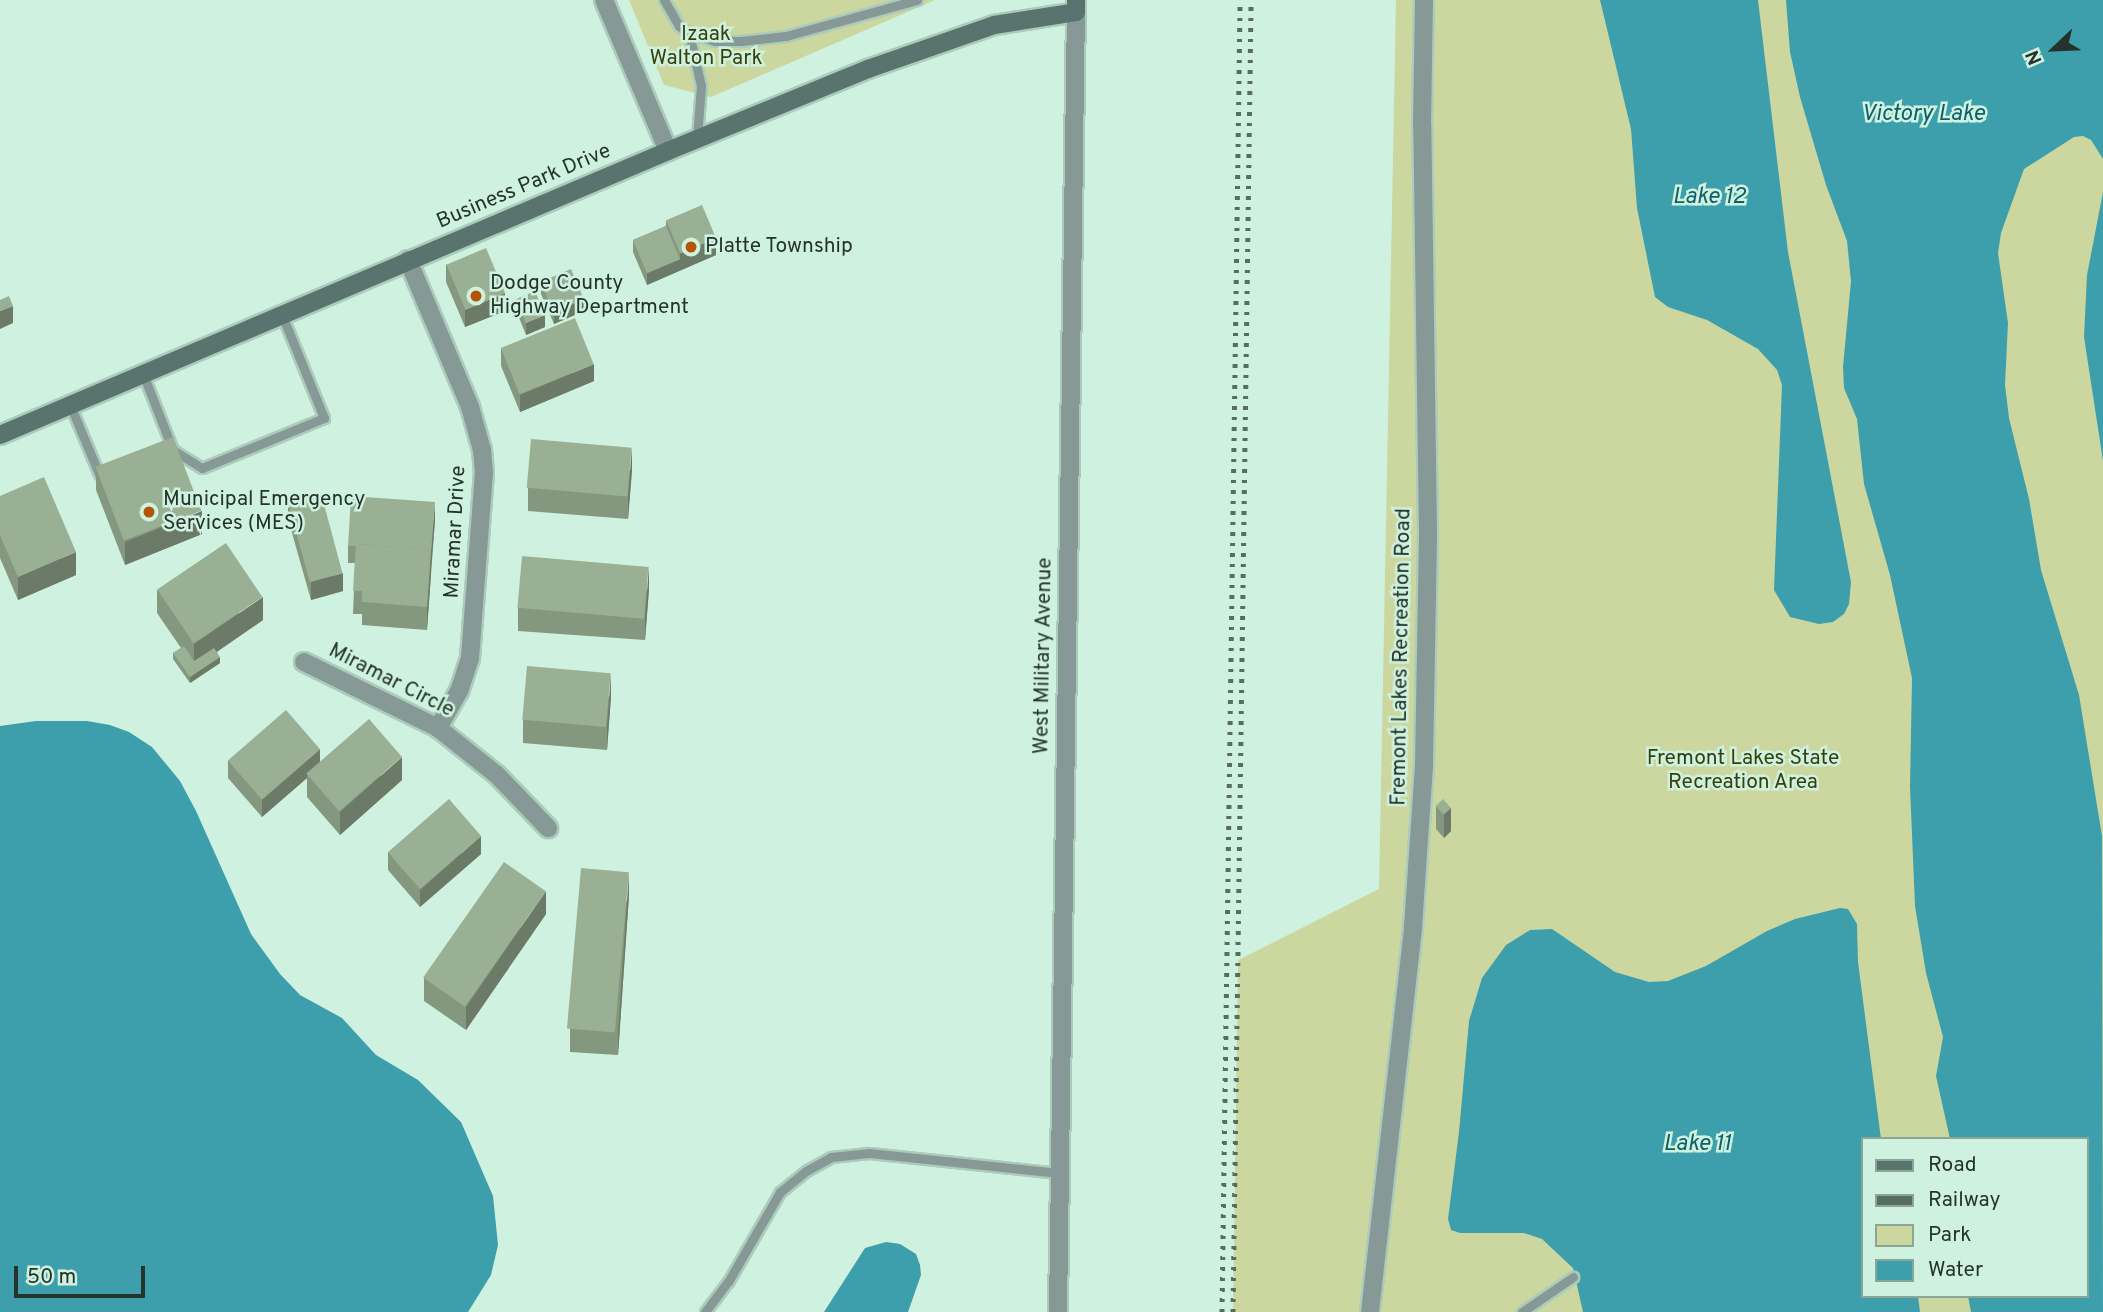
<!DOCTYPE html>
<style>
body{margin:0}
#map{position:relative;width:2103px;height:1312px;overflow:hidden;background:#cef2df;font-family:Overpass,sans-serif}
div>[style]{position:absolute}
[style*='--x']{left:calc(var(--x)*1px);top:calc(var(--y)*1px);width:calc(var(--w)*1px);rotate:calc(var(--a)*1deg)}
.green>*{inset:0;background:#ccd7a0}
.water>*{inset:0;background:#3d9fab}
.roads{filter:drop-shadow(2px 0 #acccbb) drop-shadow(-2px 0 #acccbb) drop-shadow(0 2px #acccbb) drop-shadow(0 -2px #acccbb)}
.service>*{height:9px;margin:-4.5px;padding:0 4.5px;transform-origin:4.5px;border-radius:4.5px;background:#879996}
.minor>*{height:18px;margin:-9px;padding:0 9px;transform-origin:9px;border-radius:9px;background:#879996}
.tertiary>*{height:18px;margin:-9px;padding:0 9px;transform-origin:9px;border-radius:9px;background:#879996}
.secondary>*{height:18px;margin:-9px;padding:0 9px;transform-origin:9px;border-radius:9px;background:#59736e}
.rail>*{height:5px;margin-top:-2.5px;transform-origin:0;background:repeating-linear-gradient(90deg,#586d62 0 3.5px,transparent 0 10.5px)}
.wall>*{inset:0;background:#84977f}
.shaded-wall>*{inset:0;background:#6c7b68}
.building>*{inset:0;background:#9ab094;transform-origin:0 0}
.dots>*{width:19px;height:19px;translate:-50% -50%;box-sizing:border-box;border:4px solid #cef2df;border-radius:50%}
span{translate:-50% -50%;white-space:nowrap;text-align:center;line-height:1.15;-webkit-text-stroke:5px #cef2df;paint-order:stroke}
.park-label{font-size:21px;color:#373f0a}
.street-label{font-size:21px;color:#25332c}
.poi-label{font-size:21px;color:#25332c}
.left{translate:0 -50%;text-align:left}
.water-label{font-size:23px;color:#0f6069;font-style:italic}
.legend{position:absolute;left:1861px;top:1137px;width:228px;height:161px;box-sizing:border-box;background:#cef2df;border:2px solid #8aa697;margin:0;padding:9px 12px;list-style:none;font-size:21px;color:#25332c}
.legend li{display:flex;align-items:center;gap:14px;height:35px}
.legend b{width:35px;border:2px solid #8aa697}
.north{position:absolute;left:2019px;top:14px;width:70px;height:70px;-webkit-text-stroke:5px #cef2df;paint-order:stroke;rotate:247deg;font-size:19px;font-weight:700;line-height:28px;text-align:center;color:#25332c}
.north::after{content:'';display:block;margin:auto;width:24px;height:32px;background:#25332c;clip-path:polygon(50% 0,100% 100%,50% 72%,0 100%)}
.scale{position:absolute;left:14px;top:1266px;width:131px;height:32px;box-sizing:border-box;border:4px solid #25332c;border-top:0;padding-left:9px;font-size:21px;line-height:24px;white-space:nowrap;color:#25332c;-webkit-text-stroke:5px #cef2df;paint-order:stroke}
</style>
<div id="map">
<div class="green">
<div style="clip-path:polygon(629px 0,935px 0,711px 97px,664px 85px)"></div>
<div style="clip-path:polygon(evenodd,1396px 0,2103px 0,2103px 1312px,1233px 1312px,1238px 960px,1379px 889px,1396px 0,1863px 1139px,2087px 1139px,2087px 1296px,1863px 1296px,1863px 1139px)"></div>
</div>
<div class="water">
<div style="clip-path:polygon(1600px 0,1758px 0,1788px 252px,1851px 582px,1849px 604px,1844px 614px,1833px 622px,1819px 624px,1790px 617px,1774px 590px,1782px 385px,1777px 370px,1758px 349px,1707px 320px,1668px 307px,1655px 297px,1637px 208px,1631px 129px)"></div>
<div style="clip-path:polygon(1786px 0,2103px 0,2103px 159px,2091px 140px,2083px 136px,2074px 137px,2024px 169px,2001px 233px,1998px 253px,2008px 323px,2005px 385px,2009px 418px,2029px 499px,2041px 570px,2079px 695px,2102px 836px,2103px 1312px,1971px 1312px,1968px 1296px,2087px 1296px,2087px 1139px,1950px 1139px,1936px 1076px,1943px 1037px,1926px 973px,1915px 906px,1910px 787px,1912px 678px,1890px 575px,1864px 484px,1857px 419px,1844px 388px,1843px 367px,1851px 281px,1847px 241px,1826px 185px,1800px 97px,1790px 52px)"></div>
<div style="clip-path:polygon(2103px 192px,2103px 461px,2084px 337px,2087px 275px)"></div>
<div style="clip-path:polygon(36px 721px,87px 721px,110px 725px,129px 732px,152px 747px,180px 781px,196px 811px,251px 934px,280px 974px,300px 995px,342px 1018px,376px 1055px,418px 1080px,461px 1122px,493px 1196px,498px 1245px,491px 1275px,468px 1312px,0 1312px,0 726px)"></div>
<div style="clip-path:polygon(1840px 908px,1848px 909px,1857px 924px,1858px 962px,1881px 1139px,1863px 1139px,1863px 1296px,1918px 1296px,1920px 1312px,1583px 1312px,1573px 1268px,1542px 1239px,1524px 1233px,1460px 1233px,1451px 1230px,1448px 1219px,1459px 1132px,1469px 1021px,1482px 978px,1506px 945px,1530px 930px,1552px 929px,1615px 972px,1649px 982px,1668px 981px,1706px 966px,1767px 931px,1795px 919px)"></div>
<div style="clip-path:polygon(886px 1242px,900px 1244px,916px 1254px,920px 1265px,921px 1275px,908px 1312px,824px 1312px,865px 1248px)"></div>
</div>
<div class="roads">
<div class="service">
<div style="--x:664;--y:0;--w:30;--a:60"></div>
<div style="--x:679;--y:26;--w:12;--a:35"></div>
<div style="--x:689;--y:33;--w:27;--a:17"></div>
<div style="--x:715;--y:41;--w:26;--a:0"></div>
<div style="--x:741;--y:41;--w:45;--a:-6.3"></div>
<div style="--x:786;--y:36;--w:136;--a:-15.4"></div>
<div style="--x:689;--y:33;--w:54;--a:77.2"></div>
<div style="--x:701;--y:86;--w:52;--a:94.4"></div>
<div style="--x:143;--y:374;--w:82;--a:68.5"></div>
<div style="--x:173;--y:450;--w:34;--a:32"></div>
<div style="--x:202;--y:468;--w:132;--a:-22.3"></div>
<div style="--x:324;--y:418;--w:111;--a:-112.2"></div>
<div style="--x:70;--y:405;--w:75;--a:67.2"></div>
<div style="--x:705;--y:1312;--w:38;--a:-53"></div>
<div style="--x:728;--y:1282;--w:104;--a:-60"></div>
<div style="--x:780;--y:1192;--w:33;--a:-39"></div>
<div style="--x:806;--y:1171;--w:29;--a:-29"></div>
<div style="--x:831;--y:1157;--w:38;--a:-6"></div>
<div style="--x:869;--y:1153;--w:191;--a:6"></div>
<div style="--x:1522;--y:1312;--w:62;--a:-34.5"></div>
</div>
<div class="minor">
<div style="--x:408;--y:260;--w:160;--a:67.1"></div>
<div style="--x:470;--y:407;--w:45;--a:74.4"></div>
<div style="--x:482;--y:450;--w:22;--a:85"></div>
<div style="--x:484;--y:472;--w:187;--a:94.3"></div>
<div style="--x:470;--y:658;--w:35;--a:108"></div>
<div style="--x:459;--y:691;--w:43;--a:119.6"></div>
<div style="--x:304;--y:662;--w:149;--a:26.2"></div>
<div style="--x:438;--y:728;--w:75;--a:38.5"></div>
<div style="--x:497;--y:775;--w:74;--a:46.1"></div>
<div style="--x:1370;--y:1312;--w:387;--a:-83.6"></div>
<div style="--x:1413;--y:927;--w:162;--a:-86.1"></div>
<div style="--x:1424;--y:765;--w:232;--a:-89"></div>
<div style="--x:1428;--y:533;--w:407;--a:-90.8"></div>
<div style="--x:1422;--y:126;--w:126;--a:-89.1"></div>
</div>
<div class="tertiary">
<div style="--x:604;--y:0;--w:164;--a:67"></div>
<div style="--x:1058;--y:1312;--w:1300;--a:-89.21"></div>
</div>
<div class="secondary">
<div style="--x:0;--y:435;--w:726;--a:-23.03"></div>
<div style="--x:668;--y:151;--w:216;--a:-22.3"></div>
<div style="--x:868;--y:69;--w:133;--a:-19.2"></div>
<div style="--x:994;--y:25;--w:83;--a:-9"></div>
<div style="--x:1076;--y:12;--w:12;--a:-90"></div>
</div>
</div>
<div class="rail">
<div style="--x:1222;--y:1312;--w:1312;--a:-89.21"></div>
<div style="--x:1233;--y:1312;--w:1312;--a:-89.21"></div>
</div>
<div class="wall">
<div style="clip-path:polygon(666px 221px,716px 255px,647px 285px,633px 252px,633px 240px,666px 226px)"></div>
<div style="clip-path:polygon(446px 264px,505px 311px,465px 327px,446px 282px)"></div>
<div style="clip-path:polygon(541px 282px,584px 311px,554px 324px,541px 294px)"></div>
<div style="clip-path:polygon(516px 299px,545px 327px,526px 335px,516px 310px)"></div>
<div style="clip-path:polygon(501px 348px,594px 381px,520px 412px,501px 366px)"></div>
<div style="clip-path:polygon(96px 467px,202px 534px,125px 565px,96px 490px)"></div>
<div style="clip-path:polygon(632px 470px,628px 519px,528px 511px,528px 488px)"></div>
<div style="clip-path:polygon(0 496px,76px 575px,18px 600px,0 558px)"></div>
<div style="clip-path:polygon(288px 502px,343px 591px,311px 600px,288px 519px)"></div>
<div style="clip-path:polygon(435px 520px,427px 630px,362px 625px,362px 614px,353px 614px,355px 563px,348px 563px,348px 546px)"></div>
<div style="clip-path:polygon(649px 589px,645px 640px,518px 631px,518px 608px)"></div>
<div style="clip-path:polygon(157px 590px,263px 620px,217px 652px,220px 663px,190px 683px,173px 659px,173px 653px,181px 648px,157px 613px)"></div>
<div style="clip-path:polygon(611px 696px,607px 750px,523px 743px,523px 720px)"></div>
<div style="clip-path:polygon(228px 760px,320px 763px,402px 780px,340px 835px,307px 797px,307px 778px,262px 817px,228px 778px)"></div>
<div style="clip-path:polygon(1436px 806px,1451px 808px,1451px 831px,1444px 838px,1436px 829px)"></div>
<div style="clip-path:polygon(388px 852px,481px 854px,420px 907px,388px 870px)"></div>
<div style="clip-path:polygon(629px 895px,618px 1055px,570px 1052px,570px 1029px)"></div>
<div style="clip-path:polygon(546px 914px,466px 1030px,424px 1001px,424px 978px)"></div>
</div>
<div class="shaded-wall">
<div style="clip-path:polygon(716px 238px,716px 255px,647px 285px,647px 273px,680px 259px,680px 253px)"></div>
<div style="clip-path:polygon(505px 293px,505px 311px,465px 327px,465px 310px)"></div>
<div style="clip-path:polygon(584px 299px,584px 311px,554px 324px,554px 312px)"></div>
<div style="clip-path:polygon(13px 306px,13px 323px,0 329px,0 311px)"></div>
<div style="clip-path:polygon(545px 315px,545px 327px,526px 335px,526px 323px)"></div>
<div style="clip-path:polygon(594px 364px,594px 381px,520px 412px,520px 395px)"></div>
<div style="clip-path:polygon(632px 447px,632px 470px,628px 519px,628px 496px)"></div>
<div style="clip-path:polygon(435px 502px,435px 520px,431px 569px,431px 552px)"></div>
<div style="clip-path:polygon(202px 511px,202px 534px,125px 565px,125px 542px)"></div>
<div style="clip-path:polygon(431px 550px,431px 573px,427px 630px,427px 607px)"></div>
<div style="clip-path:polygon(76px 552px,76px 575px,18px 600px,18px 577px)"></div>
<div style="clip-path:polygon(649px 566px,649px 589px,645px 640px,645px 617px)"></div>
<div style="clip-path:polygon(343px 573px,343px 591px,311px 600px,311px 582px)"></div>
<div style="clip-path:polygon(263px 597px,263px 620px,194px 667px,194px 644px)"></div>
<div style="clip-path:polygon(220px 657px,220px 663px,190px 683px,190px 677px)"></div>
<div style="clip-path:polygon(611px 673px,611px 696px,607px 750px,607px 727px)"></div>
<div style="clip-path:polygon(320px 749px,320px 767px,307px 774px,307px 778px,262px 817px,262px 799px)"></div>
<div style="clip-path:polygon(402px 757px,402px 780px,340px 835px,340px 812px)"></div>
<div style="clip-path:polygon(1451px 808px,1451px 831px,1444px 838px,1444px 815px)"></div>
<div style="clip-path:polygon(481px 836px,481px 854px,420px 907px,420px 890px)"></div>
<div style="clip-path:polygon(629px 872px,629px 895px,618px 1055px,618px 1032px)"></div>
<div style="clip-path:polygon(546px 891px,546px 914px,466px 1030px,466px 1007px)"></div>
</div>
<div class="building">
<div style="left:702px;top:205px;width:36px;height:39px;rotate:67deg"></div>
<div style="left:666px;top:226px;width:36px;height:36px;rotate:67deg"></div>
<div style="left:486px;top:248px;width:49px;height:43px;rotate:67deg"></div>
<div style="left:571px;top:269px;width:33px;height:33px;rotate:67deg"></div>
<div style="left:535px;top:291px;width:26px;height:21px;rotate:67deg"></div>
<div style="clip-path:polygon(9px 296px,13px 306px,0 311px,0 300px)"></div>
<div style="left:575px;top:318px;width:50px;height:80px;rotate:68deg"></div>
<div style="left:173px;top:437px;width:79px;height:83px;rotate:69deg"></div>
<div style="left:531px;top:439px;width:101px;height:49px;rotate:5deg"></div>
<div style="clip-path:polygon(44px 477px,76px 552px,18px 577px,0 535px,0 496px)"></div>
<div style="left:321px;top:493px;width:83px;height:34px;rotate:75deg"></div>
<div style="clip-path:polygon(351px 496px,435px 502px,431px 552px,431px 550px,356px 544px,356px 546px,348px 546px)"></div>
<div style="left:226px;top:543px;width:65px;height:83px;rotate:56deg"></div>
<div style="clip-path:polygon(356px 544px,431px 550px,427px 607px,362px 602px,362px 591px,353px 591px)"></div>
<div style="left:522px;top:556px;width:127px;height:52px;rotate:5deg"></div>
<div style="clip-path:polygon(184px 646px,194px 661px,214px 648px,220px 657px,190px 677px,173px 653px)"></div>
<div style="left:527px;top:666px;width:84px;height:54px;rotate:5deg"></div>
<div style="left:286px;top:710px;width:52px;height:77px;rotate:49deg"></div>
<div style="left:369px;top:719px;width:50px;height:83px;rotate:49deg"></div>
<div style="left:449px;top:799px;width:49px;height:81px;rotate:49deg"></div>
<div style="left:1443px;top:799px;width:12px;height:10px;rotate:48deg"></div>
<div style="left:504px;top:862px;width:51px;height:141px;rotate:35deg"></div>
<div style="left:581px;top:868px;width:48px;height:161px;rotate:5deg"></div>
</div>
<div class="dots">
<div style="left:691px;top:247px;background:#b45506"></div>
<div style="left:476px;top:296px;background:#b45506"></div>
<div style="left:149px;top:512px;background:#b45506"></div>
</div>
<div class="park-label">
<span style="left:706px;top:47px">Izaak<br>Walton Park</span>
<span style="left:1743px;top:771px">Fremont Lakes State<br>Recreation Area</span>
</div>
<div class="street-label">
<span style="left:524px;top:187px;rotate:-23deg">Business Park Drive</span>
<span style="left:456px;top:532px;rotate:-87deg">Miramar Drive</span>
<span style="left:1044px;top:656px;rotate:-89deg">West Military Avenue</span>
<span style="left:1402px;top:657px;rotate:-89deg">Fremont Lakes Recreation Road</span>
<span style="left:391px;top:681px;rotate:27deg">Miramar Circle</span>
</div>
<div class="poi-label">
<span class="left" style="left:705px;top:247px">Platte Township</span>
<span class="left" style="left:490px;top:296px">Dodge County<br>Highway Department</span>
<span class="left" style="left:163px;top:512px">Municipal Emergency<br>Services (MES)</span>
</div>
<div class="water-label">
<span style="left:1923px;top:115px">Victory Lake</span>
<span style="left:1709px;top:198px">Lake 12</span>
<span style="left:1697px;top:1145px">Lake 11</span>
</div>
<ul class="legend">
<li><b style="height:9px;background:#59736e"></b>Road</li>
<li><b style="height:9px;background:#586d62"></b>Railway</li>
<li><b style="height:19px;background:#ccd7a0"></b>Park</li>
<li><b style="height:19px;background:#3d9fab"></b>Water</li>
</ul>
<div class="north">N</div>
<div class="scale">50 m</div>
</div>
